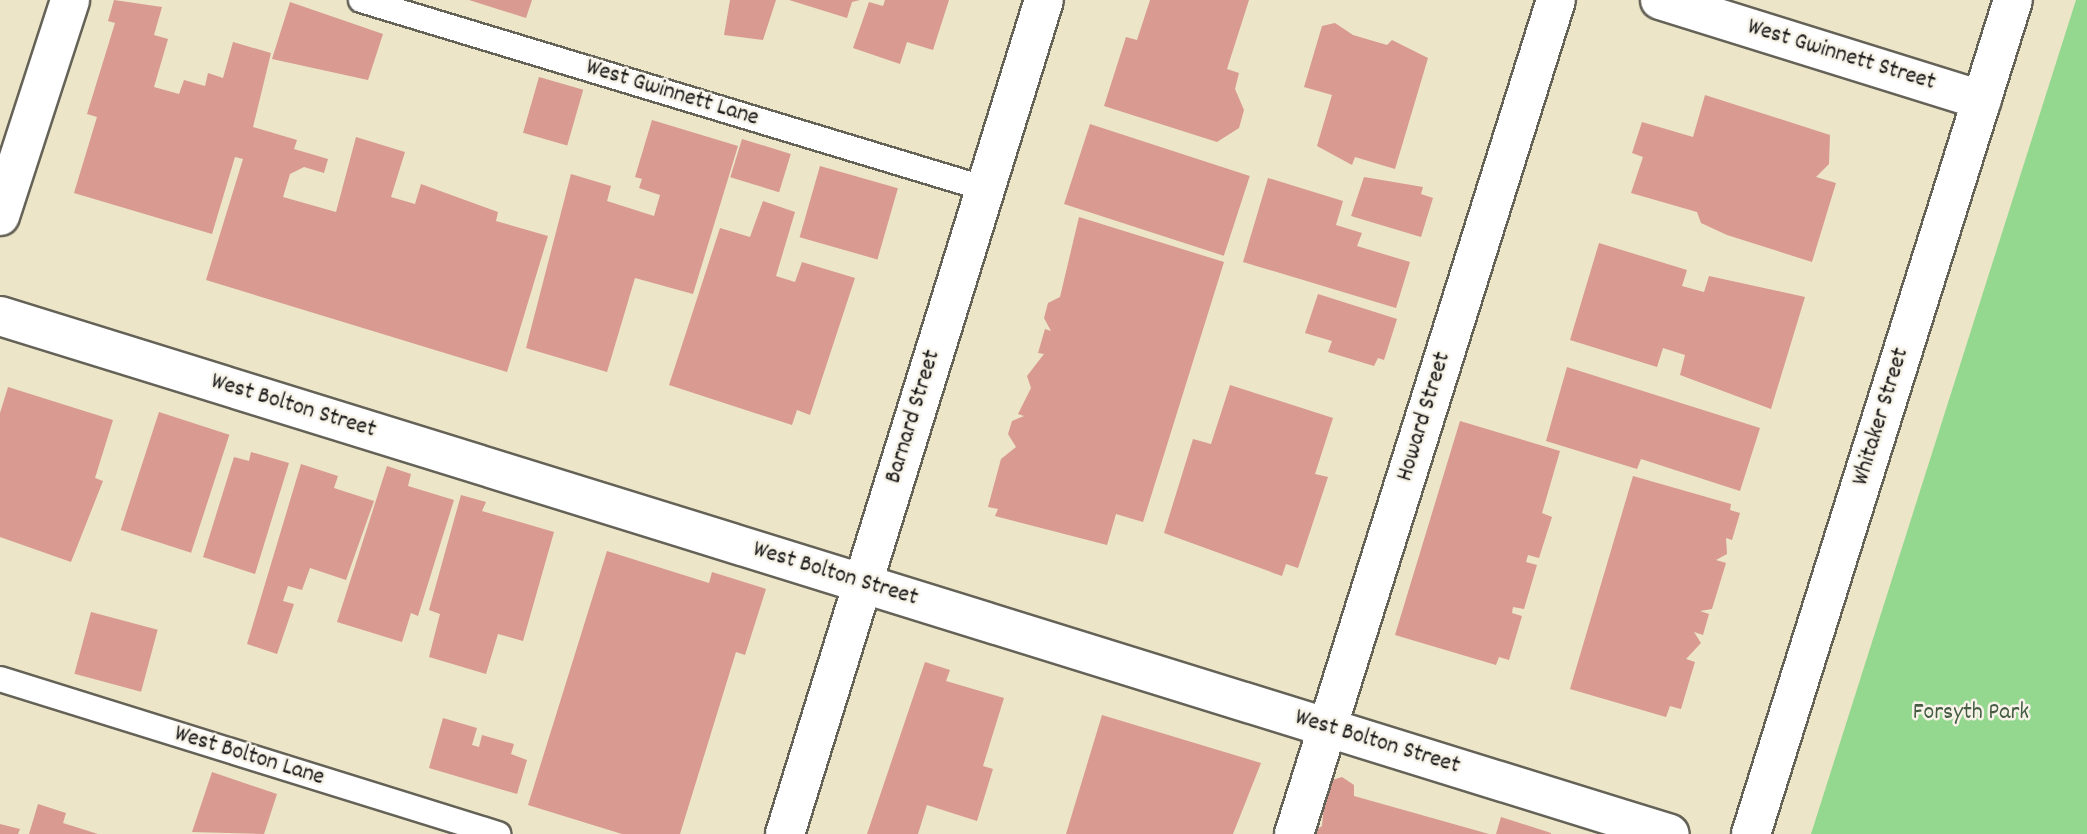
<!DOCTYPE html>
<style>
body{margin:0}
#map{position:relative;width:2087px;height:834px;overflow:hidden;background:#ece5c8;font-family:Dekko,sans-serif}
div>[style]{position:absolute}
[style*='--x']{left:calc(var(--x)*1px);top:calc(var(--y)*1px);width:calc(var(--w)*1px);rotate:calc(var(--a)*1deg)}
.green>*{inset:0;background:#94d78f}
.building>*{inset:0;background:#d89a91;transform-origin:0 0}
.roads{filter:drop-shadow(2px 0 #656258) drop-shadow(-2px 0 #656258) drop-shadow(0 2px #656258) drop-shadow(0 -2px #656258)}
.service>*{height:24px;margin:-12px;padding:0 12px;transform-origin:12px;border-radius:12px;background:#fff}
.minor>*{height:38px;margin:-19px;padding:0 19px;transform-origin:19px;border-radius:19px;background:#fff}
.tertiary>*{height:38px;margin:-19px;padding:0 19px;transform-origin:19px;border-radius:19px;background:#fff}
.secondary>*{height:38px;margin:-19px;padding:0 19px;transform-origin:19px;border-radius:19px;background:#fff}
span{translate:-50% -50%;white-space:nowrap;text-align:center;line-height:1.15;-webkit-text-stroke:5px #f7f3e8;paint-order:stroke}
.street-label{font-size:24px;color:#1c1c1c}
.park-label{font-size:24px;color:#465d44}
</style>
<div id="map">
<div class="green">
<div style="clip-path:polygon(2076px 0,2087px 0,2087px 834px,1811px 834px)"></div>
</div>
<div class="building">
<div style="clip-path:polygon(114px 0,162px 7px,154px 35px,168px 39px,154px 87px,179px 94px,184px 80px,205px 86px,208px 73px,223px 78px,233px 42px,271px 53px,253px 127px,297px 140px,294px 149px,328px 159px,324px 173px,304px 167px,290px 174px,283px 197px,336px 212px,356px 137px,405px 152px,391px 197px,415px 204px,421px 184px,498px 212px,496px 221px,548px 236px,507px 372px,206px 280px,243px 159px,235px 157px,212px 234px,74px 193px,97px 117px,87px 114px,115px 23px,108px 21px)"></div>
<div style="clip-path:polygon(469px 0,532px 0,526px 18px)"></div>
<div style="clip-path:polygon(730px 0,776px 0,763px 40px,724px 35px)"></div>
<div style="clip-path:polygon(789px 0,860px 0,852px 2px,847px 18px)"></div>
<div style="clip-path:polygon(885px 0,949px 0,933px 50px,907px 42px,900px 64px,853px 48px,869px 2px,883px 6px)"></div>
<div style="clip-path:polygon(1150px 0,1249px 0,1227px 69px,1239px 73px,1235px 89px,1244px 110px,1239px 128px,1217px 142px,1104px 106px,1126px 37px,1137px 40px)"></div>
<div style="clip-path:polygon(290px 2px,383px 34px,368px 80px,272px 59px)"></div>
<div style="clip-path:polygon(1335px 23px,1353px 35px,1387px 45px,1392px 40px,1428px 58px,1395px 169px,1355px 157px,1352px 165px,1317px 146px,1332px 95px,1304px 87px,1322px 26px)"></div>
<div style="left:539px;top:77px;width:46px;height:58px;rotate:16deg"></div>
<div style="clip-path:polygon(1705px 95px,1830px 135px,1829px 164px,1816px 177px,1836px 183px,1812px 262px,1727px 235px,1701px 223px,1697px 212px,1631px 193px,1643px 157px,1632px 153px,1642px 122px,1693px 137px)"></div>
<div style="clip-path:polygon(652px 120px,738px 146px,693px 294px,635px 278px,607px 372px,526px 348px,571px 174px,611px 186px,607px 201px,654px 216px,660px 195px,639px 188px,642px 179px,635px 177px)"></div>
<div style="left:1090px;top:124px;width:168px;height:84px;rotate:18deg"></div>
<div style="left:742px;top:139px;width:51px;height:40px;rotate:17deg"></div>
<div style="left:820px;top:166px;width:81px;height:74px;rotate:16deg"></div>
<div style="clip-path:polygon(1364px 177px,1423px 187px,1421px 194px,1433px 198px,1421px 237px,1351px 216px)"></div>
<div style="clip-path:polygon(1268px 178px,1343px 201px,1336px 225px,1362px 233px,1357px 246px,1410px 262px,1396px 308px,1243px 262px)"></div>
<div style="clip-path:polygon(763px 201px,795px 212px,776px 276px,795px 282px,802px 262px,855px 278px,810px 415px,797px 410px,792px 425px,669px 385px,720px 228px,750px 237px)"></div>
<div style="clip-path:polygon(1079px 217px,1224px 262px,1143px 522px,1116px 514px,1107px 545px,995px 516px,998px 509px,988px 507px,1001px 459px,1016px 447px,1008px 434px,1012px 421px,1024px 416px,1018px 414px,1031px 388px,1027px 376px,1044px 354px,1038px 353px,1045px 329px,1051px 331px,1044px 318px,1048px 303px,1060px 297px)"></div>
<div style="clip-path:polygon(1599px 243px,1687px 270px,1682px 286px,1704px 292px,1709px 276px,1805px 297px,1771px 409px,1680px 375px,1685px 355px,1663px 348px,1657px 367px,1570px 340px)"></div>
<div style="clip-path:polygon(1318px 294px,1397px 319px,1384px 360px,1378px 358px,1374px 366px,1328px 352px,1332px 341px,1305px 333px)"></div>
<div style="clip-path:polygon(1567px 367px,1760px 428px,1740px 491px,1641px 459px,1637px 469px,1546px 441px)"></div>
<div style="clip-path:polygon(1230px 385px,1333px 418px,1315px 474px,1328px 477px,1298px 568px,1286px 564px,1282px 576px,1164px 533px,1193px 439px,1211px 444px)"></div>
<div style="clip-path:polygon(8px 387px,113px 420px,95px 478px,103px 481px,71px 562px,0 537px,0 413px)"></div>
<div style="left:159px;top:412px;width:74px;height:124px;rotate:18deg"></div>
<div style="clip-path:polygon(1460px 421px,1560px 451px,1542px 513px,1552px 517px,1539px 558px,1528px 555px,1526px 562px,1537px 565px,1524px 609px,1513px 607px,1512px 613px,1522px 616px,1509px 660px,1499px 657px,1496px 665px,1395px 635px)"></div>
<div style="clip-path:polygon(251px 452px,289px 463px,255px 574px,203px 557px,234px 457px,249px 461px)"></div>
<div style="clip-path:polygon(301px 464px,338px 476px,334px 488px,374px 501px,346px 580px,310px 568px,302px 590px,288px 586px,283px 601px,294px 604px,277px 654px,247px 644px)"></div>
<div style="clip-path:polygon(387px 466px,411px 474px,408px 486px,454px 500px,418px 616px,411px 613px,402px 642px,337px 622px)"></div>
<div style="clip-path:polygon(1633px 476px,1731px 504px,1730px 510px,1740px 513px,1732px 540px,1726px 538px,1727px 554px,1716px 560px,1726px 563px,1712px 609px,1700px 611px,1709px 614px,1703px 635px,1694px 632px,1701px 643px,1686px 659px,1695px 662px,1681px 709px,1670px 706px,1666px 717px,1570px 689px)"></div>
<div style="clip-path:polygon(461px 495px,486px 502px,482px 511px,554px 532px,523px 641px,498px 634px,486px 674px,429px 657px,440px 614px,429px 610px)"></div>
<div style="clip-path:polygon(607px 551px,709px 583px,712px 572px,766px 589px,745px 655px,736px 652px,680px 834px,622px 834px,528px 805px)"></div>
<div style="left:91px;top:612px;width:69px;height:64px;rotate:15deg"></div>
<div style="clip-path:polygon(925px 662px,950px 670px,946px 681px,1004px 698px,983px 766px,993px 769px,977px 821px,927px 805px,918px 834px,867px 834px)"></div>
<div style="clip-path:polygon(1102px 715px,1261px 763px,1233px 834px,1066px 834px)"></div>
<div style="clip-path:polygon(443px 718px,477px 728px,472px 745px,479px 747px,482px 735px,514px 744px,511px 754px,527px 760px,517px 794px,429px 768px)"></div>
<div style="clip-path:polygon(212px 772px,277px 794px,264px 834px,192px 832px)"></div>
<div style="clip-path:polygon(1342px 777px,1354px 785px,1354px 796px,1489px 834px,1310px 834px,1322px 826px,1326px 782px)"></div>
<div style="clip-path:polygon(38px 804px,66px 813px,63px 823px,98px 834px,29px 834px)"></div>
<div style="clip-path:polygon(1501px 817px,1551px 833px,1551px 834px,1496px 834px)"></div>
<div style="clip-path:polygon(0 824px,20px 829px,18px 834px,0 834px)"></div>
</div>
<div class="roads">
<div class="service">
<div style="--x:361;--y:0;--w:650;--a:16.82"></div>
<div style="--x:0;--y:679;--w:522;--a:17.29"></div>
</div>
<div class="minor">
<div style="--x:0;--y:216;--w:227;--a:-72"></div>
<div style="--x:0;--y:316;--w:1748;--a:17.23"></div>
<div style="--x:1294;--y:834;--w:874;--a:-72.56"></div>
</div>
<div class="tertiary">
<div style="--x:785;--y:834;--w:873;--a:-72.75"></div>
</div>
<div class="secondary">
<div style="--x:1660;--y:0;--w:337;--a:17.3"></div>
<div style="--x:1751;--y:834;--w:874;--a:-72.56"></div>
</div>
</div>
<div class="street-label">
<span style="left:1841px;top:56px;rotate:17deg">West Gwinnett Street</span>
<span style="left:672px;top:94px;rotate:17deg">West Gwinnett Lane</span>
<span style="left:293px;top:407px;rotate:17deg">West Bolton Street</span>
<span style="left:914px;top:417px;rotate:-73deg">Barnard Street</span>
<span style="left:1425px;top:417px;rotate:-73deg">Howard Street</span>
<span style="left:1882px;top:417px;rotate:-73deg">Whitaker Street</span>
<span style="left:835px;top:575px;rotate:17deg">West Bolton Street</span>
<span style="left:1377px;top:743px;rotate:17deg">West Bolton Street</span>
<span style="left:249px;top:757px;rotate:17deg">West Bolton Lane</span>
</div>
<div class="park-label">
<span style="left:1971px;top:714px">Forsyth Park</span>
</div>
</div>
